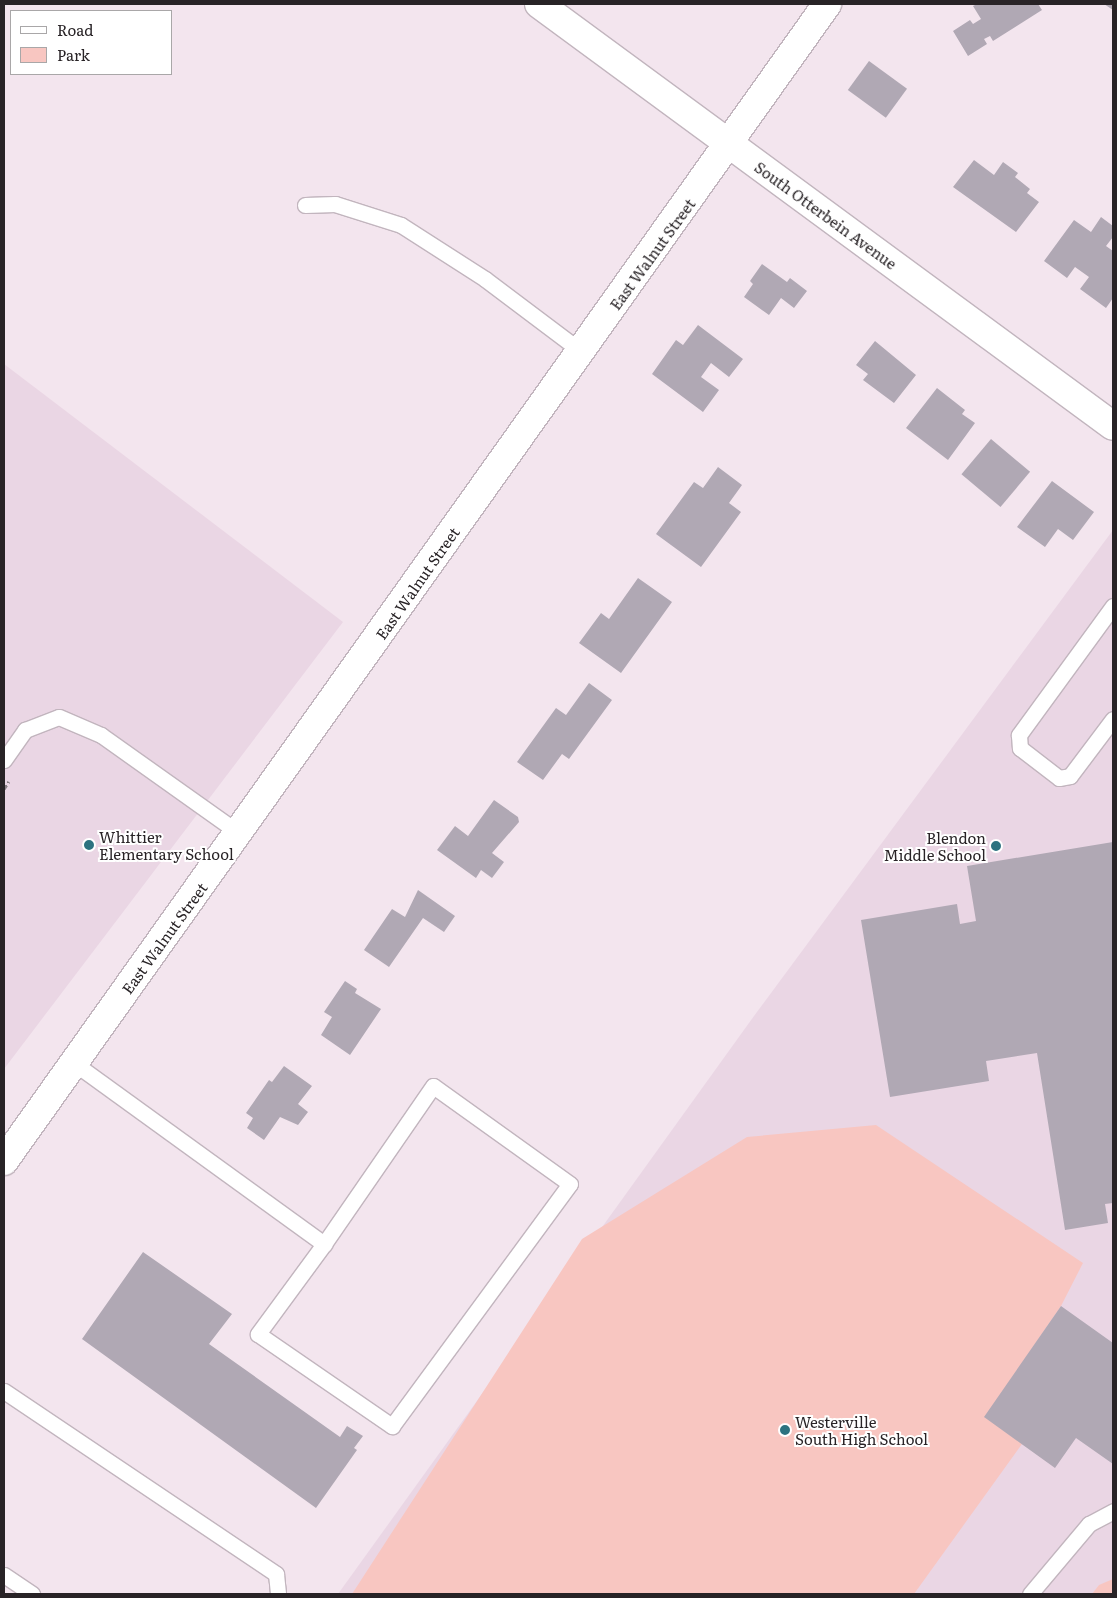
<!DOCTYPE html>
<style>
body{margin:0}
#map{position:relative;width:1117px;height:1598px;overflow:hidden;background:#f3e5ee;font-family:Literata,serif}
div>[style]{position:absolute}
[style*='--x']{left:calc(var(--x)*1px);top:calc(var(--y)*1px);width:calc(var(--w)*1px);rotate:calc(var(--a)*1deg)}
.built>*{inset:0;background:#ead6e4}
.green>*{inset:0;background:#f8c6c1}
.building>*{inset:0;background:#b0a8b4;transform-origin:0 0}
.path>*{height:3px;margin-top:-1.5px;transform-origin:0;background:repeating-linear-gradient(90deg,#898086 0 5px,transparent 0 7.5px)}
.roads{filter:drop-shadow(1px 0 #c2b5be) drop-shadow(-1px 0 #c2b5be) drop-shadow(0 1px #c2b5be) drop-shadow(0 -1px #c2b5be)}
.service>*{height:15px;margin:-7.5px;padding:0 7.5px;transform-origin:7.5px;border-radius:7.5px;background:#fff}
.tertiary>*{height:28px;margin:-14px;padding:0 14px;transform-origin:14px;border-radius:14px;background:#fff}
.secondary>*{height:28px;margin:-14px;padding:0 14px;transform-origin:14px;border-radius:14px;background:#fff}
.dots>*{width:14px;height:14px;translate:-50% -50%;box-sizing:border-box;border:2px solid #fff;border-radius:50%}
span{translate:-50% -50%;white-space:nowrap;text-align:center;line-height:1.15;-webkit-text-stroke:4px #fff;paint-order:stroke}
.street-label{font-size:15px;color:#282326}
.poi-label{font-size:15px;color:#282326}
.left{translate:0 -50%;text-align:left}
.right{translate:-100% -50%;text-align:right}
.frame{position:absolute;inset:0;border:5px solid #282326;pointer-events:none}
.legend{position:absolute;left:10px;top:10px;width:162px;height:65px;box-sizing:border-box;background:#fff;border:1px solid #a9a7a8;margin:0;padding:6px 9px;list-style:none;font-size:15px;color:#282326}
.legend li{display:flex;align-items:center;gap:10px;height:25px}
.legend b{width:25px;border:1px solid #a9a7a8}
</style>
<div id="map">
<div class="built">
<div style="clip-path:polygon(4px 364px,343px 622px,4px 1069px)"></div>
<div style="clip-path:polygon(1113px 530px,1113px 1594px,338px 1594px,754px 1016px)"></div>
</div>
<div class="green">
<div style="clip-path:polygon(876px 1125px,1083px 1263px,1061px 1306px,985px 1417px,1022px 1444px,914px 1594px,352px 1594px,582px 1239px,747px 1137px)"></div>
<div style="clip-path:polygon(1113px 1579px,1113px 1594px,1092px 1594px,1099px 1585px)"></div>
</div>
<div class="building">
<div style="clip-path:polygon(977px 4px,1038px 4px,1042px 10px,993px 41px,990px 36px,984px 39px,987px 44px,968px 56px,953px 31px,970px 20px,973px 24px,981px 19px,973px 6px)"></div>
<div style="clip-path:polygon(1104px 4px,1113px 4px,1113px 10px)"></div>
<div style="left:869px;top:61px;width:47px;height:36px;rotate:36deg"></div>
<div style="clip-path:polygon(974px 160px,994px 175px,1003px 162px,1018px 173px,1015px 177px,1030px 189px,1027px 193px,1039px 202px,1016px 232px,953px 187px)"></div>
<div style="clip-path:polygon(1101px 217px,1113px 226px,1113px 237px,1106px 246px,1113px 251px,1113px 298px,1106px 308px,1080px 289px,1089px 277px,1075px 267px,1067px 278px,1044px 261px,1074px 220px,1091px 232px)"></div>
<div style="clip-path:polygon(762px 264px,787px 282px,790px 278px,807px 291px,794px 308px,781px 298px,769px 315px,744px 297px,753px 284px,750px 281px)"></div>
<div style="clip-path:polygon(698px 325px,743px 359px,729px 377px,711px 363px,701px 377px,719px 390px,703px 412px,652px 374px,676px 340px,683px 345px)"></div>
<div style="clip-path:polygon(875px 341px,916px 375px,894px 403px,863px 380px,868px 374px,856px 365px)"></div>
<div style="clip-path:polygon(937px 388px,965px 410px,962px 414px,975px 423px,948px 460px,906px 428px)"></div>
<div style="left:991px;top:439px;width:51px;height:46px;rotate:40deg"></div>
<div style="clip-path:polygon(718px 467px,742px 485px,729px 503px,741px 512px,701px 567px,656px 534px,694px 482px,703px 488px)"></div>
<div style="clip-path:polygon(1052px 481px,1094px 512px,1073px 540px,1058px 529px,1045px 547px,1017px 527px)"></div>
<div style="clip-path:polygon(638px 578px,672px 602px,621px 673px,579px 643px,601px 613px,609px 619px)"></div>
<div style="clip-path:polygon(589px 683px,612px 700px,569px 759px,562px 754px,543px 780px,517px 762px,556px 708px,566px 715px)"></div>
<div style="clip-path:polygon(494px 800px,518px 817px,519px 822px,492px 853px,504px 862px,492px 878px,481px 870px,476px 878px,437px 850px,455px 826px,468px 836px)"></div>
<div style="clip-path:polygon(1113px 842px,1113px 1203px,1105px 1204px,1108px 1223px,1065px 1230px,1037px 1053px,986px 1061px,989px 1081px,890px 1097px,861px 920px,957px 904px,960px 924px,976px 921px,967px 866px)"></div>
<div style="clip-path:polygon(418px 890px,455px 916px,444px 932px,423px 918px,389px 967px,364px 950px,392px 909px,405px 917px)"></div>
<div style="clip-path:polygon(345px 981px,357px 989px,355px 993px,381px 1009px,350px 1055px,321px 1035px,332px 1017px,324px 1012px)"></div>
<div style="clip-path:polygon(284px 1066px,312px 1086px,298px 1104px,308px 1112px,298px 1125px,280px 1117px,264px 1140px,247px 1128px,253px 1118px,246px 1113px,269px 1080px,272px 1082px)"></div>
<div style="clip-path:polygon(143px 1252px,232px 1314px,209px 1344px,340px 1437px,347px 1426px,363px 1436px,354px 1448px,357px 1450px,316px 1508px,82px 1339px)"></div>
<div style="clip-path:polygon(1061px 1306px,1113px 1343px,1113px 1464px,1076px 1438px,1055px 1468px,984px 1417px)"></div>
</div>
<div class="path">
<div style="--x:4;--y:789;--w:9;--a:-58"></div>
</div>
<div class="roads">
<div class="service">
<div style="--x:305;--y:205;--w:30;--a:-2"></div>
<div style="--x:335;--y:204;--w:69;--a:17.7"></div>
<div style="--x:401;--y:225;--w:100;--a:32.7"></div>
<div style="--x:485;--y:279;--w:121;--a:37"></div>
<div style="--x:1113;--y:606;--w:160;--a:126.1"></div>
<div style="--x:1019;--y:735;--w:13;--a:86"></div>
<div style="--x:1020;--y:748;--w:49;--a:37.6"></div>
<div style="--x:1059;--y:778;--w:11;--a:-10"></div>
<div style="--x:1070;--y:776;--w:71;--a:-53"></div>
<div style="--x:4;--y:760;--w:37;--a:-55"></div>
<div style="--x:25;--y:730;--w:36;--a:-21"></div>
<div style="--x:59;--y:717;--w:46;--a:23.2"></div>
<div style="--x:101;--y:735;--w:169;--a:35.4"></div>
<div style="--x:74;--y:1063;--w:309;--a:35.9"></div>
<div style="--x:324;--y:1244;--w:112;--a:126.3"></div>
<div style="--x:258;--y:1334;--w:163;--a:34.5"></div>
<div style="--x:392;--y:1426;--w:300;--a:-53.7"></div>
<div style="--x:570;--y:1184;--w:168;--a:-144.4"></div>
<div style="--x:433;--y:1086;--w:192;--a:124.6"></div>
<div style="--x:4;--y:1391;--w:328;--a:33.9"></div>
<div style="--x:276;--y:1574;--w:20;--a:84"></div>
<div style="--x:4;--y:1575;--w:34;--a:34"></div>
<div style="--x:1030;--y:1594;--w:92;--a:-49.9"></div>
<div style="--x:1089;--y:1524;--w:27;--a:-28"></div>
</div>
<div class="tertiary">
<div style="--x:539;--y:4;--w:712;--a:36.32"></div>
</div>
<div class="secondary">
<div style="--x:4;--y:1161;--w:1420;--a:-54.57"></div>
</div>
</div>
<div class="dots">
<div style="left:89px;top:845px;background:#2c7280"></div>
<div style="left:996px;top:846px;background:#2c7280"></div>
<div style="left:785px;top:1430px;background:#2c7280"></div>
</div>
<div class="street-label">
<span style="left:826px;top:215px;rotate:36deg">South Otterbein Avenue</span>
<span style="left:652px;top:254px;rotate:-54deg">East Walnut Street</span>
<span style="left:417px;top:583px;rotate:-55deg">East Walnut Street</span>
<span style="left:164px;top:938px;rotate:-54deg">East Walnut Street</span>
</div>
<div class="poi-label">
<span class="left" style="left:99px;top:845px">Whittier<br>Elementary School</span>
<span class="right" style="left:986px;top:846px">Blendon<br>Middle School</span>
<span class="left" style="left:795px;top:1430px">Westerville<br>South High School</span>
</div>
<div class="frame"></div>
<ul class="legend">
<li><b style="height:6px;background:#fff"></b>Road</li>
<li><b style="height:14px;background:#f8c6c1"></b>Park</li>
</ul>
</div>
